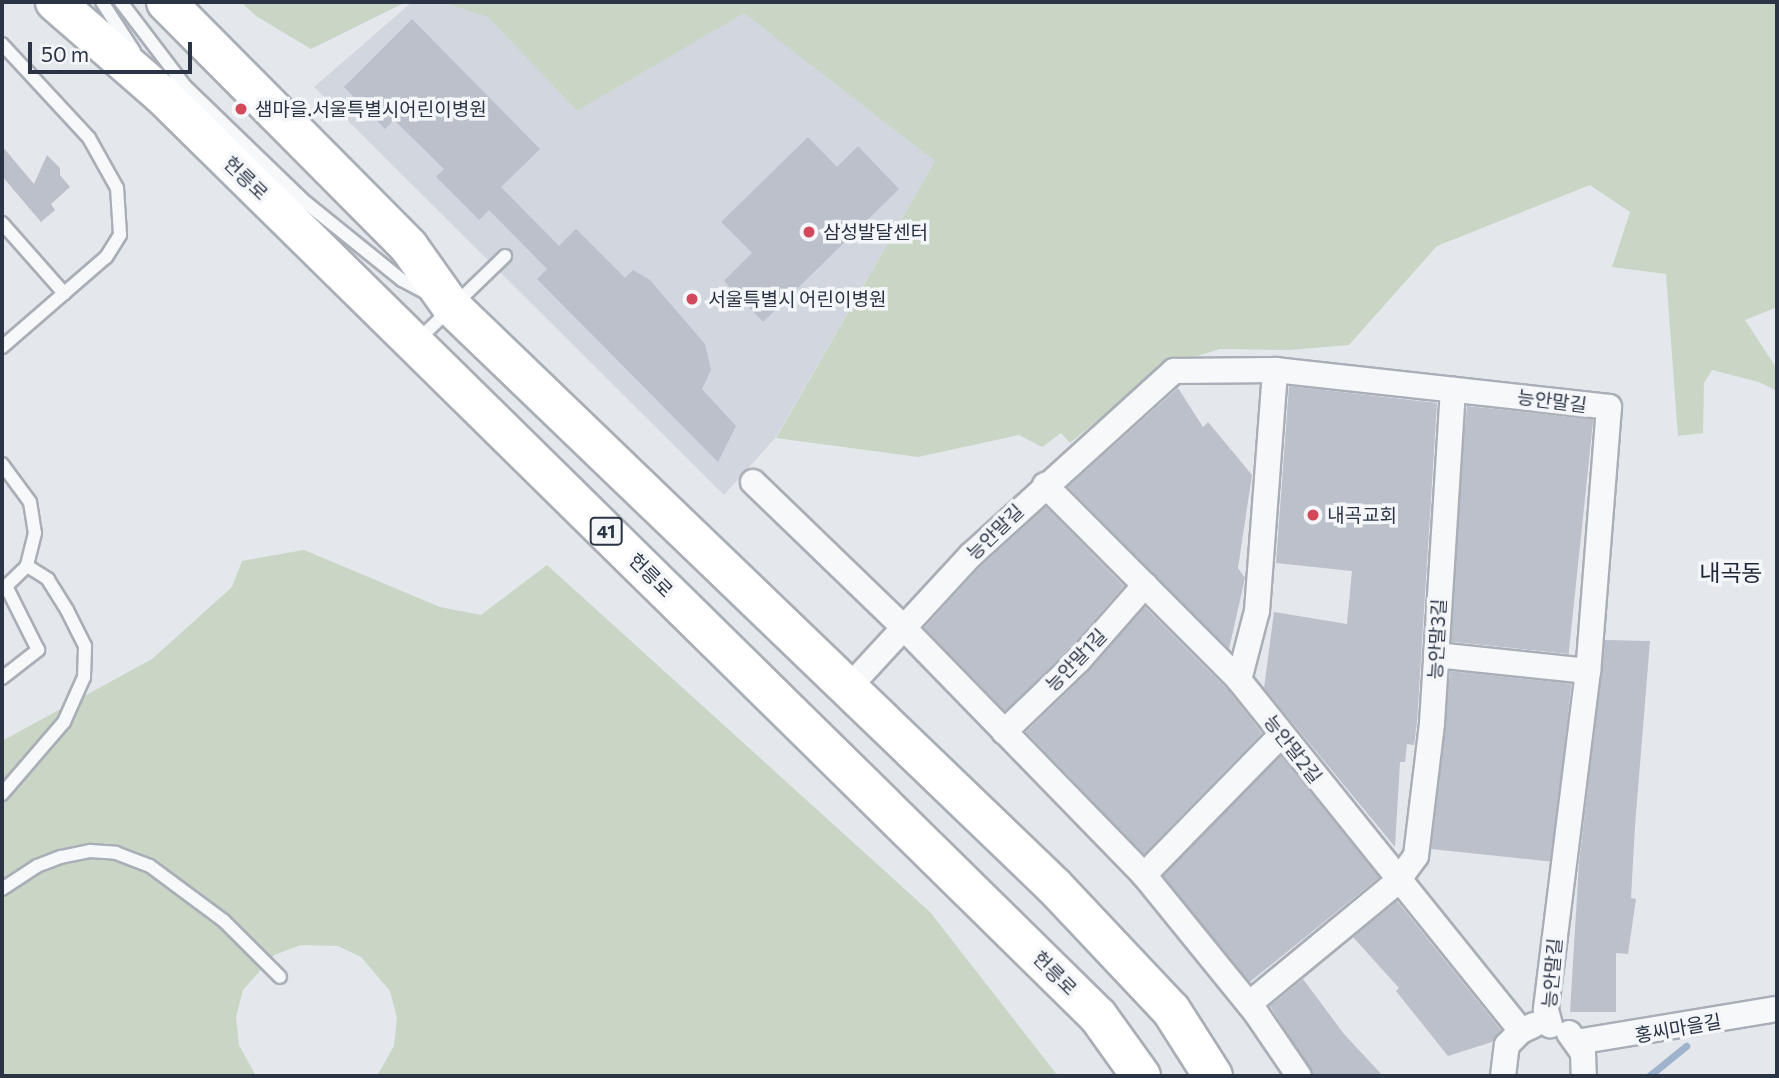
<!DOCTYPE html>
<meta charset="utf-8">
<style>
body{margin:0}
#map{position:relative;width:1779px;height:1078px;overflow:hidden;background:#e4e7ec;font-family:Commissioner,"Noto Sans KR",sans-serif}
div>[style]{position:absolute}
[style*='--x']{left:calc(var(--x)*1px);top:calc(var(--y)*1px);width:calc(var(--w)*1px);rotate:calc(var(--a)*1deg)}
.built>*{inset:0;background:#d2d6de}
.green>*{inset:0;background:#c9d6c5}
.stream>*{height:7px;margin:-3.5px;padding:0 3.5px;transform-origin:3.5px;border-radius:3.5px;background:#9fb4cc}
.building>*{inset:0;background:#bbc0ca;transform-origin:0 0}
.roads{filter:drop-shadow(2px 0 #a9aeb7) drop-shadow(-2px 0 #a9aeb7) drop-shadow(0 2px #a9aeb7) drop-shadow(0 -2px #a9aeb7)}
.service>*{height:12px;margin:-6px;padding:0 6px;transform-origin:6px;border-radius:6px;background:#f7f8fa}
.minor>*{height:24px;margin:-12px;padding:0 12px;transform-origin:12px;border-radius:12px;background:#f7f8fa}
.primary>*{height:38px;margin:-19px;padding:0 19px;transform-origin:19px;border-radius:19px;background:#fff}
.dots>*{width:19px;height:19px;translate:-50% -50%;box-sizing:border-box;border:4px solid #f4f6f9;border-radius:50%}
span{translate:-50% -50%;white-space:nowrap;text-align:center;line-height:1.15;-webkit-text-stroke:7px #f4f6f9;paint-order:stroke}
.shield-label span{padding:2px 5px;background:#f4f6f9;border:2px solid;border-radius:5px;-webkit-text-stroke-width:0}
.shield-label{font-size:18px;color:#2b3445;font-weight:700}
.poi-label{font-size:19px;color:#2b3445}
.left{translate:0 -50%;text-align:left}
.street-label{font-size:19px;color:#2b3445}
.quarter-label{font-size:23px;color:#1d2536}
.frame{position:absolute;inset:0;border:4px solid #2b3445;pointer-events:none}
.scale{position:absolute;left:28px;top:42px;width:164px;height:32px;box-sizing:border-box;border:4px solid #2b3445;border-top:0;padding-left:9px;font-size:21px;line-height:24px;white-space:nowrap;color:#2b3445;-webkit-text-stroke:5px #f4f6f9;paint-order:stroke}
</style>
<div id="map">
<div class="built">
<div style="clip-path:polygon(412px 2px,442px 2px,488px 16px,577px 111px,744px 12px,935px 161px,776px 437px,724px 495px,314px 87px)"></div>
</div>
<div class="green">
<div style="clip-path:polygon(241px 2px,406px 2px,311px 49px,256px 16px)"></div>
<div style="clip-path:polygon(442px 2px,1777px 2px,1777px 307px,1745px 320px,1777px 369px,1777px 391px,1759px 382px,1712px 370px,1704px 383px,1703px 433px,1678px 436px,1666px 274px,1612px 267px,1630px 212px,1590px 185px,1437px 246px,1349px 345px,1289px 350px,1220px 349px,1162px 367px,1070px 443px,1061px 433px,1042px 447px,1019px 435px,918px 457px,776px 438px,935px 161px,744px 13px,577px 111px,488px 17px)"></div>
<div style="clip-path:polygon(304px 550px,440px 607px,481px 615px,547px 565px,930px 912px,1058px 1076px,377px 1076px,394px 1046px,397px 1018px,390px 991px,361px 957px,338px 946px,301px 945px,274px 955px,243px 990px,236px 1017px,239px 1045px,256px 1076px,2px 1076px,2px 741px,152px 659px,232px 587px,242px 561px)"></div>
</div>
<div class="stream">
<div style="--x:1649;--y:1076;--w:48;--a:-39"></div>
</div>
<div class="building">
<div style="clip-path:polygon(412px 19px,540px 149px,501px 187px,559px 246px,576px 229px,625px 278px,633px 270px,650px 280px,705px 344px,711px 370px,702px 389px,736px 426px,718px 462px,537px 279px,547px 269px,489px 210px,479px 220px,436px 177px,444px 169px,394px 120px,385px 129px,344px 87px)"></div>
<div style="clip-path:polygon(808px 137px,837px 167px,858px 146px,899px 189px,763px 322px,724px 281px,752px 253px,721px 222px)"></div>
<div style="clip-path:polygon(2px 146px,34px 184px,47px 155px,60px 168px,60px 175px,70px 187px,51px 204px,55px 210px,41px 222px,2px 176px)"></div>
<div style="clip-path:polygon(1289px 386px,1437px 403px,1417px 722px,1414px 745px,1407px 744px,1405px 762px,1400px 762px,1395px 847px,1264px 688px,1274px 612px,1347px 624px,1352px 571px,1276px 563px)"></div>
<div style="clip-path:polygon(1178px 388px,1203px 427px,1208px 422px,1252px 475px,1238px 568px,1245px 578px,1229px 649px,1068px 487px)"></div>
<div style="left:1467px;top:406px;width:127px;height:236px;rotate:6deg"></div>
<div style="clip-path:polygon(1046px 507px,1124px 586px,1068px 650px,1005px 711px,924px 628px,981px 566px)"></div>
<div style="clip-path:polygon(1145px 607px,1228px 690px,1262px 733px,1144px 854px,1026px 732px,1089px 671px)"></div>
<div style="clip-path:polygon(1605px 640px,1650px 641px,1635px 826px,1631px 898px,1636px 899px,1628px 954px,1616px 953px,1616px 1012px,1570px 1012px,1579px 863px)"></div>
<div style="left:1450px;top:671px;width:122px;height:179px;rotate:6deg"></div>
<div style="left:1281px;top:756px;width:156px;height:168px;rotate:51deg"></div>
<div style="clip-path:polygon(1397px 901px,1501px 1030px,1492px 1042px,1448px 1056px,1396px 991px,1399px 988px,1353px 937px)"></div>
<div style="clip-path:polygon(1303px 979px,1344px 1034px,1383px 1076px,1314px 1076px,1270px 1006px)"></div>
</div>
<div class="roads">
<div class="service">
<div style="--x:102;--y:2;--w:59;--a:56.9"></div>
<div style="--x:121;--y:2;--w:106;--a:52.7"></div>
<div style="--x:185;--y:86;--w:165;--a:44"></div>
<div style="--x:304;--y:201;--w:126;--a:38.9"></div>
<div style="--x:402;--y:280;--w:27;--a:28"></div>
<div style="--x:2;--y:44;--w:128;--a:47.2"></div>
<div style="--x:89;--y:138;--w:57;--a:60.8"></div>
<div style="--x:117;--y:188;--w:47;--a:86.3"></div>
<div style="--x:120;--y:235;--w:26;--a:122"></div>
<div style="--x:106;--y:257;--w:138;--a:139.1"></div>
<div style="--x:2;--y:223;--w:94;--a:48.5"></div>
<div style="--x:418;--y:340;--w:121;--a:-44"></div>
<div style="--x:2;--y:464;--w:47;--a:53.6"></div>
<div style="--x:30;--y:502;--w:31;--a:81"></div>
<div style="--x:35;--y:533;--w:34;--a:104"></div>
<div style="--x:27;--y:566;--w:29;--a:136"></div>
<div style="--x:6;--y:586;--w:4;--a:-166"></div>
<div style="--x:2;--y:678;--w:46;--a:-37.9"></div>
<div style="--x:38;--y:650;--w:72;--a:-116.6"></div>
<div style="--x:2;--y:794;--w:95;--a:-49.3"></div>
<div style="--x:64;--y:722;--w:49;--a:-66"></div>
<div style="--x:84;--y:677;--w:31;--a:-88"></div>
<div style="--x:85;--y:646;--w:40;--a:-116.6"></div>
<div style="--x:67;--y:610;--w:36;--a:-122"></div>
<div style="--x:48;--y:579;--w:25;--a:-148"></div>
<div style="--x:2;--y:889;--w:42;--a:-33.3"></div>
<div style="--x:37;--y:866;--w:26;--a:-21"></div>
<div style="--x:61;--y:857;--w:30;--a:-12"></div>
<div style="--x:90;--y:851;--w:26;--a:4"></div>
<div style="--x:116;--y:853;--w:36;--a:21"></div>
<div style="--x:150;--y:866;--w:92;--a:36.6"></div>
<div style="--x:224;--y:921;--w:79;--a:45"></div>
</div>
<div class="minor">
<div style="--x:753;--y:482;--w:207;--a:44"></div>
<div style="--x:902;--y:626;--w:347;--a:45.8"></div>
<div style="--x:1144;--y:875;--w:178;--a:50.9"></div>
<div style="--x:1256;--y:1013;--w:76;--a:55.7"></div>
<div style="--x:1045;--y:485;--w:275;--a:45.1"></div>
<div style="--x:1239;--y:680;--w:450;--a:51.2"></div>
<div style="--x:1436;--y:655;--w:153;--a:6"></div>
<div style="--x:1239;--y:680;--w:71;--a:-75.4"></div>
<div style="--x:1257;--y:611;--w:242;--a:-85.7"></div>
<div style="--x:850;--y:686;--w:178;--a:-47.3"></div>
<div style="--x:971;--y:555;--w:274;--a:-42.2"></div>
<div style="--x:1174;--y:371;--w:101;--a:-0.6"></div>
<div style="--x:1275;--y:370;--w:336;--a:6.3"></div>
<div style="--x:1609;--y:407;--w:265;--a:94.5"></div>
<div style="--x:1588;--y:671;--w:342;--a:97.1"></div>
<div style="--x:1546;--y:1010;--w:16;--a:75"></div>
<div style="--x:1004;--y:732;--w:104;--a:-43.8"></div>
<div style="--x:1079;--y:660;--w:100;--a:-48.7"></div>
<div style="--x:1144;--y:875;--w:196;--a:-45.6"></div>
<div style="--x:1249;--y:1004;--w:192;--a:-39.5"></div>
<div style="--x:1397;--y:882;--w:32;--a:-54"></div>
<div style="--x:1416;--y:856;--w:134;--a:-83.1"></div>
<div style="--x:1432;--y:723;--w:334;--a:-86.4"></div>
<div style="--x:1569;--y:1033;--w:24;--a:55"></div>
<div style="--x:1583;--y:1053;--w:23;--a:88"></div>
<div style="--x:1577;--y:1042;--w:203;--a:-9.4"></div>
<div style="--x:1503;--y:1076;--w:31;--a:-83"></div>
<div style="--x:1507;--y:1045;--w:20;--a:-45"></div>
<div style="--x:1521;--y:1031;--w:14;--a:-25"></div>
</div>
<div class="primary">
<div style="--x:55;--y:2;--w:142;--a:41"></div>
<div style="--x:162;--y:95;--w:1313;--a:44.54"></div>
<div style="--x:1098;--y:1016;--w:74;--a:54.4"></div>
<div style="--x:166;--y:2;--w:345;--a:45.2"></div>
<div style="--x:409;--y:247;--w:72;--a:54.6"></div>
<div style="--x:451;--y:306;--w:837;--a:43.89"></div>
<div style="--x:1054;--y:886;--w:170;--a:46.7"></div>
<div style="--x:1171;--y:1010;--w:78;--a:57.5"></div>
</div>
</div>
<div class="dots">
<div style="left:241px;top:109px;background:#d1495b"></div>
<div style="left:809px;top:232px;background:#d1495b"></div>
<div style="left:692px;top:299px;background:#d1495b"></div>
<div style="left:1313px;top:515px;background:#d1495b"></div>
</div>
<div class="shield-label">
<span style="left:606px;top:531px">41</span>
</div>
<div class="poi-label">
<span class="left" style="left:255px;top:109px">샘마을.서울특별시어린이병원</span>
<span class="left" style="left:823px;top:232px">삼성발달센터</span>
<span class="left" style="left:708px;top:299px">서울특별시 어린이병원</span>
<span class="left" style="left:1327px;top:515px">내곡교회</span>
</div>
<div class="street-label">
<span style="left:246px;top:178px;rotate:44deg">헌릉로</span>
<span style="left:1552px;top:401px;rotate:7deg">능안말길</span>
<span style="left:995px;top:532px;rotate:-44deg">능안말길</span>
<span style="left:651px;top:575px;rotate:45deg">헌릉로</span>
<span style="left:1437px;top:639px;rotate:-87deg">능안말3길</span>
<span style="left:1076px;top:660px;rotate:-46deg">능안말1길</span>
<span style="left:1293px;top:749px;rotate:52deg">능안말2길</span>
<span style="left:1055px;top:973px;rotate:45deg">헌릉로</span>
<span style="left:1552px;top:973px;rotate:-85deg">능안말길</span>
<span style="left:1678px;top:1028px;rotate:-10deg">홍씨마을길</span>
</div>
<div class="quarter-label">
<span style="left:1731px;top:572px">내곡동</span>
</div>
<div class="frame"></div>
<div class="scale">50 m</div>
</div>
